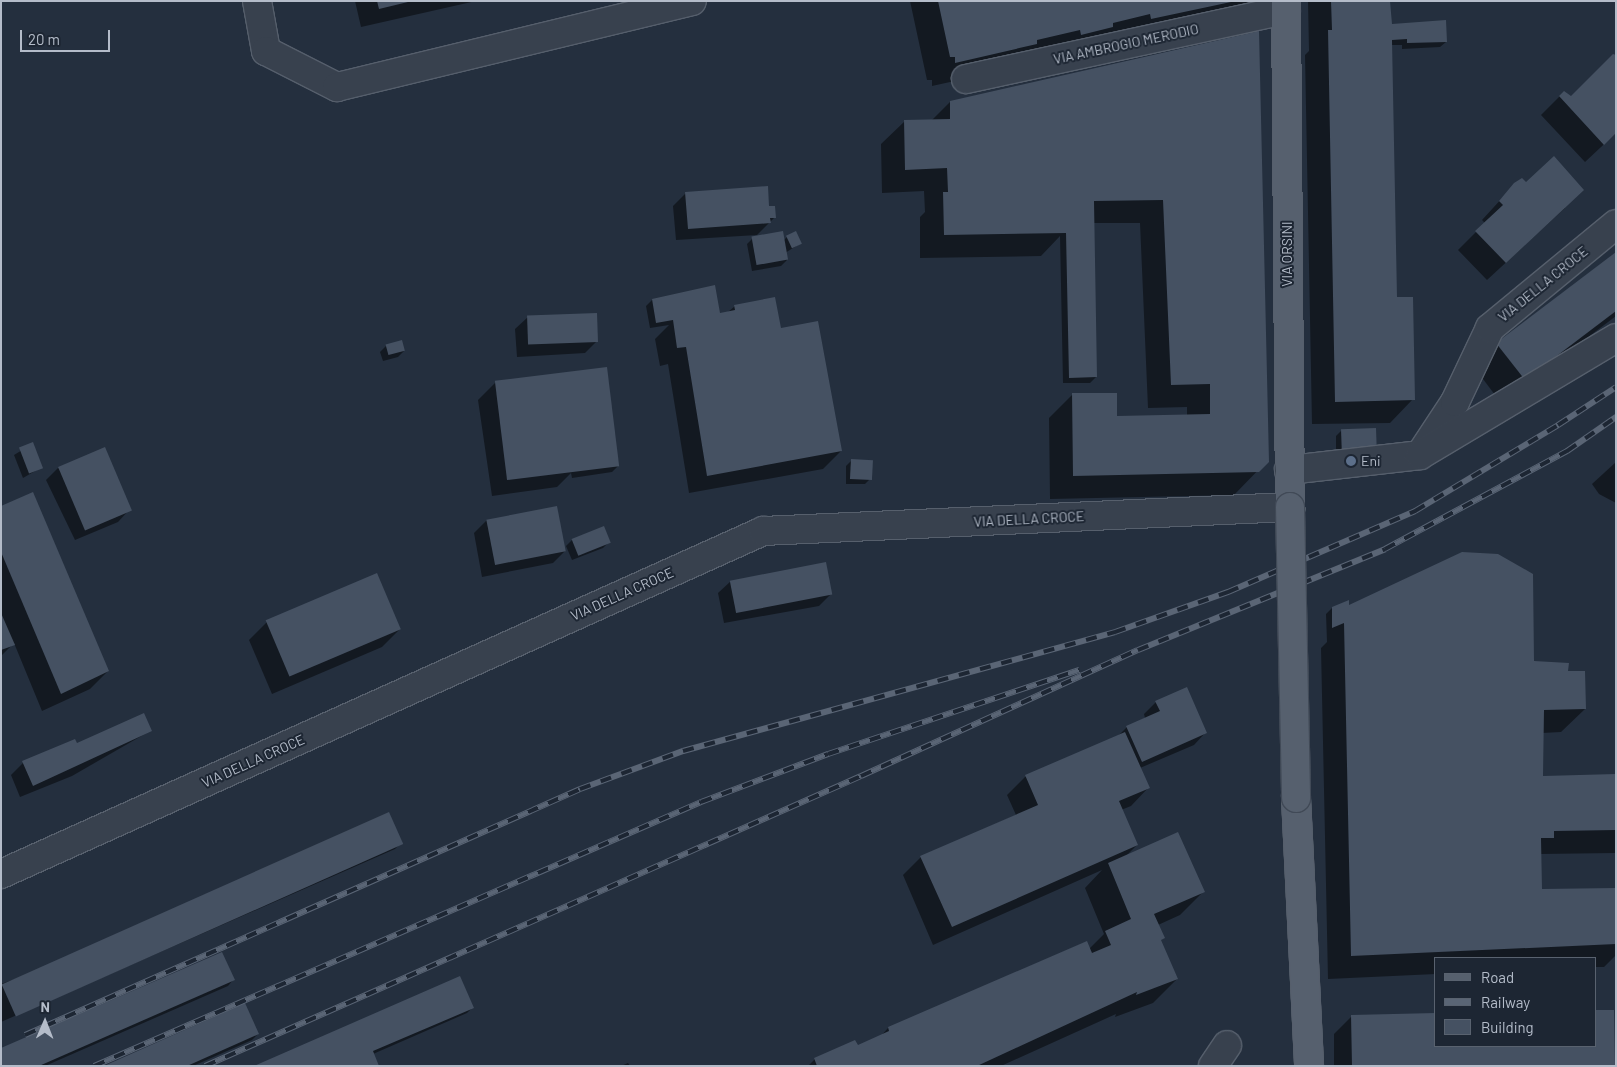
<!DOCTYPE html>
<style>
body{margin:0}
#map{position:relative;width:1617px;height:1067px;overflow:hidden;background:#242f3e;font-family:Barlow,sans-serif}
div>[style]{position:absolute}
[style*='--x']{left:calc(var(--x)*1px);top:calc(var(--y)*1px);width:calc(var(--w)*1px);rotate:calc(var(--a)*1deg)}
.shadow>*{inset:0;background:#0007}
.building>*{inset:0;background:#455162;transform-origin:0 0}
.roads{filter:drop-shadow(1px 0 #565f6c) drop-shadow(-1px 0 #565f6c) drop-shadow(0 1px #565f6c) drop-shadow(0 -1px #565f6c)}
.minor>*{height:28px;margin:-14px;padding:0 14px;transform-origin:14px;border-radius:14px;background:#38414e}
.major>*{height:28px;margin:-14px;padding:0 14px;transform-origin:14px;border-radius:14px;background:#56606e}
.rail>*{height:5.5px;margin-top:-2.75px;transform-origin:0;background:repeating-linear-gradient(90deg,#1d2633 0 11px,#5a6575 0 22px);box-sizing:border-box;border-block:1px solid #5a6575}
.bridges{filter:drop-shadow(1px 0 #414a57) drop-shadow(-1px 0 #414a57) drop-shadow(0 1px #414a57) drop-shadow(0 -1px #414a57)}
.major-bridge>*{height:28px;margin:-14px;padding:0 14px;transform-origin:14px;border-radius:14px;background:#56606e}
.dots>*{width:14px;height:14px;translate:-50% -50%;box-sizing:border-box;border:2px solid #1d2633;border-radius:50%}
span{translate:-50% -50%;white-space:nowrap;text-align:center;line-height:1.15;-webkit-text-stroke:4px #1d2633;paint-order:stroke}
.street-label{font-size:14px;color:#b4bcc9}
.poi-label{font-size:14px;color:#b4bcc9}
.left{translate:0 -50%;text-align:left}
.frame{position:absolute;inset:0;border:2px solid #b4bcc9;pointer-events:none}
.legend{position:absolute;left:1434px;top:957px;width:162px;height:90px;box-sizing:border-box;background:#1d2633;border:1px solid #59626f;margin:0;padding:6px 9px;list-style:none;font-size:15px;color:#b4bcc9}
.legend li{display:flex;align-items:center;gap:10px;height:25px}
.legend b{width:25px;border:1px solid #59626f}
.north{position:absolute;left:20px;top:997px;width:50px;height:50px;-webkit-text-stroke:4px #1d2633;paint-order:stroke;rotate:1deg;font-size:14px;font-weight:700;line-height:20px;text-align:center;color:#b4bcc9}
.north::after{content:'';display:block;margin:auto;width:18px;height:22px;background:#b4bcc9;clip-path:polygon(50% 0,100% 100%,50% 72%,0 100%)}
.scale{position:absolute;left:20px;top:30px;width:90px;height:22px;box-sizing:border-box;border:2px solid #b4bcc9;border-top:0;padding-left:6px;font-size:15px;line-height:18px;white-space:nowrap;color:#b4bcc9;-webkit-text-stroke:4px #1d2633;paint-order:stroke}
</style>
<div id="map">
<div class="shadow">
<div style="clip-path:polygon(355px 1px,476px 1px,361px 27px)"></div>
<div style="clip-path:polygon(910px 1px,1251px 1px,1232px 20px,932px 86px,932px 80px,927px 80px)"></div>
<div style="clip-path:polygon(1308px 1px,1389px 1px,1391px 25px,1446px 42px,1440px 47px,1402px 49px,1402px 45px,1391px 45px,1396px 299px,1413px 399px,1390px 423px,1312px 424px,1305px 55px,1309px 51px)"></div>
<div style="clip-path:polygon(1258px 33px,1267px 461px,1234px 495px,1050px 499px,1049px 418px,1072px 395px,1116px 417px,1187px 416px,1187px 407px,1148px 408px,1140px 223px,1093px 223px,1096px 377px,1090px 383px,1063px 383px,1060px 236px,1041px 256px,920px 258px,920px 217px,925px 212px,924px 191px,882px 193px,881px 144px,905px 121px,932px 120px,950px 102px)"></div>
<div style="clip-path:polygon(1616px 54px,1616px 133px,1585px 162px,1541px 115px,1564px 92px,1571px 97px)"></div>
<div style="clip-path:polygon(1515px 184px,1565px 208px,1487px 280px,1458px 250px,1485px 223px,1482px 220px)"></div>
<div style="clip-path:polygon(685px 194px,768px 207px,775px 217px,757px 235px,676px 240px,673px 206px)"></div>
<div style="clip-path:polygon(787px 237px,801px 243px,785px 253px,787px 260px,781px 266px,752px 271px,747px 244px,753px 238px,783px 241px)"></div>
<div style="clip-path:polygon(1616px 253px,1616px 316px,1501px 403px,1474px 367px,1497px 344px)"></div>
<div style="clip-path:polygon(714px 286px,719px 314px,728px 312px,735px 306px,780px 329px,841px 451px,823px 469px,689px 493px,668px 364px,660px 366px,655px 339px,669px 325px,650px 328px,646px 306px,652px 300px)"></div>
<div style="clip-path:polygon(528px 317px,597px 341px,585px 353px,517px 357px,515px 329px)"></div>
<div style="clip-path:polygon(401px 341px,404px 351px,398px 357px,383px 361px,380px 352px,386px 346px)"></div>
<div style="clip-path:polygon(496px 382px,618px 466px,612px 472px,572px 478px,571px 473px,557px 487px,492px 496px,478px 400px)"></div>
<div style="clip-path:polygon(1342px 430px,1369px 456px,1336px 456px,1336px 436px)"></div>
<div style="clip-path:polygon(32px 444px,42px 467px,23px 478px,14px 455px)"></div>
<div style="clip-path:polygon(852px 460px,871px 478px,865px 484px,846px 484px,846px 466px)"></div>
<div style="clip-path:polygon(1616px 462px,1616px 503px,1599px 494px,1592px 484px)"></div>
<div style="clip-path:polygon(58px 468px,130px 509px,118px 522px,75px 540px,46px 480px)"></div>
<div style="clip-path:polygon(1px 507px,108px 671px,90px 689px,42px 711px,14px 643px,1px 656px)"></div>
<div style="clip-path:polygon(487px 520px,565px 551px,553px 563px,482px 577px,474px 533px)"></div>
<div style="clip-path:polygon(572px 540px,609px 542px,603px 548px,572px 560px,566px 546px)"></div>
<div style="clip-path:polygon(731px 581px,831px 594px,819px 606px,724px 623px,718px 593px)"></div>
<div style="clip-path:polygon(1332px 608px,1348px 608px,1567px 672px,1585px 709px,1561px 732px,1542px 733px,1542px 777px,1616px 775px,1616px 853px,1540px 854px,1541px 890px,1616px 889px,1616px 955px,1604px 967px,1596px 967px,1596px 958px,1436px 958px,1436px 974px,1328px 979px,1321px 648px,1327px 642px,1326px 614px)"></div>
<div style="clip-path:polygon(267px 622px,400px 629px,382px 647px,272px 694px,249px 640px)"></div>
<div style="clip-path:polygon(1156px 702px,1206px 732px,1194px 745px,1140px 768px,1149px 787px,1131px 806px,1121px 810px,1137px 845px,1125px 857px,1204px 891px,1180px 915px,1158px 925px,1160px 941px,1177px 979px,1153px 1003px,1115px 1017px,1116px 1014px,1001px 1066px,808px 1066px,815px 1059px,857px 1047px,881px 1036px,888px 1028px,1086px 942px,1089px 949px,1104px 934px,1085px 888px,1102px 870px,933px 945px,903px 875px,921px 857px,1016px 815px,1007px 795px,1025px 777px,1117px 737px,1127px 727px,1145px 718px,1144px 714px)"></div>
<div style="clip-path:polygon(150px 731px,72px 776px,20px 797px,11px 775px,23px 763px,76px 745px)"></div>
<div style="clip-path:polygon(401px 843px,395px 849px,1px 1022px,1px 984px)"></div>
<div style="clip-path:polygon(233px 980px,228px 986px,45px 1066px,1px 1066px)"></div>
<div style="clip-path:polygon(473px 1007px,467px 1013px,373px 1054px,257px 1066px)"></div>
<div style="clip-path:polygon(1612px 1011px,1614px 1066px,1334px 1066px,1334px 1034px,1352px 1016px,1436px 1046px,1596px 1046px,1596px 1012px)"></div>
<div style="clip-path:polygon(258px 1034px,252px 1040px,193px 1066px,107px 1066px)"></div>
<div style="clip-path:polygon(628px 1063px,630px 1066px,621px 1066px)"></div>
</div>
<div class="building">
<div style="clip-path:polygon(377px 1px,408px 1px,408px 2px,379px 9px)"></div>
<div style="clip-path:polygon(938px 1px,1231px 1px,1231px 2px,1151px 19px,1150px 14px,1113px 23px,1113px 27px,1081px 35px,1080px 30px,1037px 40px,1037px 44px,955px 63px,955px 57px,950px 57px)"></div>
<div style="clip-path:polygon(1331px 1px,1390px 1px,1392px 24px,1446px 20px,1447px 42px,1407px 43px,1407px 39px,1392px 40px,1397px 297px,1413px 297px,1415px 400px,1335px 402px,1328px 30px,1332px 30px)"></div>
<div style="clip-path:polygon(1259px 31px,1269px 462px,1259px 472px,1073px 476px,1072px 393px,1117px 393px,1117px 416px,1210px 414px,1210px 384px,1171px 385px,1163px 200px,1094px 201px,1097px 377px,1069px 378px,1066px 233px,944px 235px,943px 192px,948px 192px,947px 168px,905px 170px,904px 120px,950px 119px,950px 101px)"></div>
<div style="clip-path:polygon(1613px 54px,1616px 55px,1616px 133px,1604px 145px,1559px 96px,1564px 91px,1571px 96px)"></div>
<div style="clip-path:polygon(1554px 156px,1584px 190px,1506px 263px,1475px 231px,1503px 205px,1499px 201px,1514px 183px,1522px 178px,1526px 182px)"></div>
<div style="clip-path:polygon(768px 186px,769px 206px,775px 206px,776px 218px,770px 218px,771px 223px,688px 229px,685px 192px)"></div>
<div style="left:783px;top:231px;width:29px;height:32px;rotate:80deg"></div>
<div style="left:796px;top:231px;width:14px;height:11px;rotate:65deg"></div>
<div style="clip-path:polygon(1616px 252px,1616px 311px,1525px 380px,1496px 343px)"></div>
<div style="clip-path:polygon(715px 285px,720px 313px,735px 310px,734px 305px,775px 297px,781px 328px,818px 321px,842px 451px,707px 476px,686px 347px,677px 348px,673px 320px,656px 323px,652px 299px)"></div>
<div style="left:597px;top:313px;width:29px;height:70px;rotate:88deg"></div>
<div style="left:402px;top:340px;width:11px;height:17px;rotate:75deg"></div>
<div style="left:607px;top:367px;width:100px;height:113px;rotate:83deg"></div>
<div style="left:1376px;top:428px;width:23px;height:35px;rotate:88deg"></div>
<div style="left:33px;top:442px;width:28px;height:15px;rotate:69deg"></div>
<div style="left:105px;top:447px;width:69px;height:51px;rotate:67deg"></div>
<div style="left:851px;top:459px;width:22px;height:20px;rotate:3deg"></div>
<div style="clip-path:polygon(33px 492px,109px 671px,61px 694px,1px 552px,1px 506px)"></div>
<div style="left:557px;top:506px;width:46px;height:72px;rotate:79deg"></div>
<div style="left:604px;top:526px;width:18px;height:35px;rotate:68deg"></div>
<div style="clip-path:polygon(1462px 552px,1498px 554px,1533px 574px,1534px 661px,1569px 663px,1568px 671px,1585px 671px,1586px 709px,1544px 710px,1543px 776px,1616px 774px,1616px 830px,1554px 831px,1554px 838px,1541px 838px,1542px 889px,1616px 888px,1616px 944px,1351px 956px,1344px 623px,1332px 628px,1332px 607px,1349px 600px,1349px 605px)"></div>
<div style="left:826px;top:562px;width:33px;height:98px;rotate:79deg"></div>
<div style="left:377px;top:573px;width:61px;height:121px;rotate:67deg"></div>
<div style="clip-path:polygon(1px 613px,15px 645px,1px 650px)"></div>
<div style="clip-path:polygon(1187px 687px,1207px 733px,1142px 762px,1126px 726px,1160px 711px,1155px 701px)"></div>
<div style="clip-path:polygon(144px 713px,152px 731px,33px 786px,22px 761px,75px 739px,77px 743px)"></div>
<div style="clip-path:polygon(1125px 732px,1150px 788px,1119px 801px,1138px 845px,952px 927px,920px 856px,1038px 805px,1025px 775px)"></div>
<div style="left:389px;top:812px;width:35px;height:424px;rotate:66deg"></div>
<div style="clip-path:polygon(1178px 832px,1205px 892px,1154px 914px,1165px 938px,1161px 940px,1178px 979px,1136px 995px,1137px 992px,977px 1066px,817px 1066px,814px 1058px,855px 1040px,858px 1045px,889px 1031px,888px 1027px,1087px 941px,1092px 953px,1111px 945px,1105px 931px,1131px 919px,1108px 863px)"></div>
<div style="clip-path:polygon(222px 952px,235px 980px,39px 1066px,1px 1066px,1px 1048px)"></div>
<div style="clip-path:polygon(460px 976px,474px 1008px,373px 1051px,379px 1066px,254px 1066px)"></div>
<div style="clip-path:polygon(245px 1003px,259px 1034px,187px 1066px,104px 1066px)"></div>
<div style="clip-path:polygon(1596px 1010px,1614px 1010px,1615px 1066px,1352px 1066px,1351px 1015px,1436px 1013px,1436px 1046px,1596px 1046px)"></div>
</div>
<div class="roads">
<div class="minor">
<div style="--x:257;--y:1;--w:51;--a:79.8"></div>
<div style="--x:266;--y:51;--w:80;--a:26.9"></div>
<div style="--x:337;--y:87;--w:365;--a:-13.6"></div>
<div style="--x:966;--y:79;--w:327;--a:-12.2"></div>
<div style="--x:1424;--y:449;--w:56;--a:-56.6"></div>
<div style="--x:1455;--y:402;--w:82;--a:-64.7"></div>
<div style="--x:1490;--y:328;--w:163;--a:-39.5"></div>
<div style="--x:1289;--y:470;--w:132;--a:-6.5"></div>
<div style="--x:1420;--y:455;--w:228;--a:-30.8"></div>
<div style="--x:1;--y:874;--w:836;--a:-24.23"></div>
<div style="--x:763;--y:531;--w:528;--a:-2.61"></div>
<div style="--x:1213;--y:1066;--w:25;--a:-56"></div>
</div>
<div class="major">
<div style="--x:1286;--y:1;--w:506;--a:89.55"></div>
<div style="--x:1296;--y:798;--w:268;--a:87.2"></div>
</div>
</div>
<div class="rail">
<div style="--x:25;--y:1035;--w:607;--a:-23.9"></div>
<div style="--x:580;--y:789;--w:110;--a:-20.3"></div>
<div style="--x:683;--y:751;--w:448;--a:-15.4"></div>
<div style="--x:1115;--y:632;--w:120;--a:-19.5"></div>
<div style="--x:1228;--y:592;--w:204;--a:-23.4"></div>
<div style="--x:1415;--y:511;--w:167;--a:-31"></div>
<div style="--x:1558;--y:425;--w:69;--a:-33.2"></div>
<div style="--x:94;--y:1066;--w:662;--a:-23.51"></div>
<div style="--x:701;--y:802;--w:136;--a:-20.7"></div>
<div style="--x:828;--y:754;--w:265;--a:-18.5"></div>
<div style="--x:205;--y:1066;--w:717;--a:-23.85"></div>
<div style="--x:861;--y:776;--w:304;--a:-24.5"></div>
<div style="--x:1138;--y:650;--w:267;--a:-22.2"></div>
<div style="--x:1385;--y:549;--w:207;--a:-28.3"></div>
<div style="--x:1567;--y:451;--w:60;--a:-34.8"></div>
</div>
<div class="bridges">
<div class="major-bridge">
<div style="--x:1290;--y:507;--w:291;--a:88.8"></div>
</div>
</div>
<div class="dots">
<div style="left:1351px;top:461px;background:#5c6f8a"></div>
</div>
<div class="street-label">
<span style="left:1126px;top:44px;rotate:-12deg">VIA AMBROGIO MERODIO</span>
<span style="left:1287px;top:254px;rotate:-90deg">VIA ORSINI</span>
<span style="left:1543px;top:284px;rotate:-39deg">VIA DELLA CROCE</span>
<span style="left:1029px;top:519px;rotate:-3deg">VIA DELLA CROCE</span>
<span style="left:622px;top:594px;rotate:-24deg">VIA DELLA CROCE</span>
<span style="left:253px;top:761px;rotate:-24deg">VIA DELLA CROCE</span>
</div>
<div class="poi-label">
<span class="left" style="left:1361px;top:461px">Eni</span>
</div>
<div class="frame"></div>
<ul class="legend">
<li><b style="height:6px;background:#56606e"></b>Road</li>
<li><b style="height:6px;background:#5a6575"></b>Railway</li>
<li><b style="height:14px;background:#455162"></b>Building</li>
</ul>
<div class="north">N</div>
<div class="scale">20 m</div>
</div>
